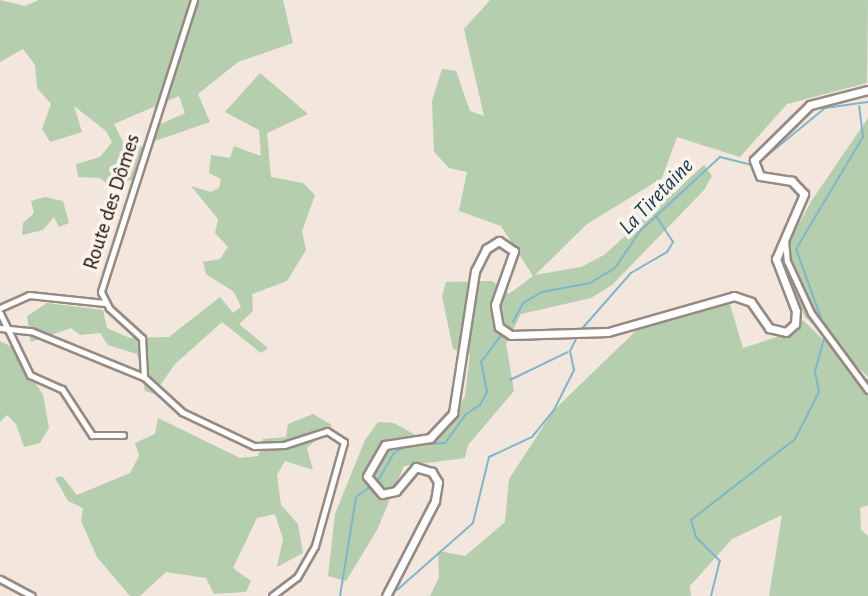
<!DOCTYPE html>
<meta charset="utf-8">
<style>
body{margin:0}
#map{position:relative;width:868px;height:596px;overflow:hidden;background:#f2e6dd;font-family:"Alegreya Sans",sans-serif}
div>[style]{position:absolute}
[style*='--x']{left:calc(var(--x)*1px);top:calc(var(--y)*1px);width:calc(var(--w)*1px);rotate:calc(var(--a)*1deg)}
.green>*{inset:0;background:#b4ceae}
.stream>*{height:2px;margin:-1px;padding:0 1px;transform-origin:1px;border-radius:1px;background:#7eb6cb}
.roads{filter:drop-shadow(2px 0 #968a82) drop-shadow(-2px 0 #968a82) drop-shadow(0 2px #968a82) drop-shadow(0 -2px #968a82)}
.minor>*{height:5px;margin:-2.5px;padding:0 2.5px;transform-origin:2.5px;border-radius:2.5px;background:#fff}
.major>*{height:7px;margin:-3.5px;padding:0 3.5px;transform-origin:3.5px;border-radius:3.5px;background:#fff}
span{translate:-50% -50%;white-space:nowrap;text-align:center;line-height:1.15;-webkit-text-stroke:7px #fef3ec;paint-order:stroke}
.street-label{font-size:21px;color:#171310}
.water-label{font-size:23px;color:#124253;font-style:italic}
</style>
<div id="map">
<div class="green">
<div style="clip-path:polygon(0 0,25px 6px,39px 0,283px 0,293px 43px,238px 62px,198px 94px,210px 122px,149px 143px,154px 127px,185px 113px,179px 96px,114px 124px,123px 142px,143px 147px,132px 180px,120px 182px,116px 192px,100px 178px,78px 177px,76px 164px,100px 157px,112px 142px,106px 131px,74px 106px,82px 132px,50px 142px,42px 129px,51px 104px,37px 88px,35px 65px,23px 49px,0 62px)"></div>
<div style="clip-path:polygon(490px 0,868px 0,867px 83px,787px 104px,740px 157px,677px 137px,662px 178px,587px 224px,535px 275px,581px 267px,604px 255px,704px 165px,712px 176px,704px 190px,612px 285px,591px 298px,521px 314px,506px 343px,514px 391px,468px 445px,465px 458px,404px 466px,377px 530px,346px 581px,328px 576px,335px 514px,365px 440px,378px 422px,394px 423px,428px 442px,445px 431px,465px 396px,470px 354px,453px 349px,442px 296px,446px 282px,492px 281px,509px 294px,533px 276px,501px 226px,459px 211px,467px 172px,449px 168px,434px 152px,432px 101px,442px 69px,456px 71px,470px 111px,484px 116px,464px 29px)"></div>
<div style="clip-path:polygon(260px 73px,308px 114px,267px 133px,271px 177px,303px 183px,315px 195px,302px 231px,306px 250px,287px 281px,252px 294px,253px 311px,239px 324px,268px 348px,261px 353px,222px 322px,175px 364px,154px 394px,145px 391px,137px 354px,108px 345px,100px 333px,80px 335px,71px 328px,31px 342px,27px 316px,47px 303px,103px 310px,107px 328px,130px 338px,169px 337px,220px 297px,233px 313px,241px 307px,234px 292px,206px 274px,203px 262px,220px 259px,228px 247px,215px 233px,218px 219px,191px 186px,211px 192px,219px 188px,221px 179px,209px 173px,211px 155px,230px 158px,234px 146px,261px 156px,259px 130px,225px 112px)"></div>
<div style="clip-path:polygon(868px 118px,868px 377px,805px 317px,785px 269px,790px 240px,812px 200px)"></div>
<div style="clip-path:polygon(45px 197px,63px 201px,69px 223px,59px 227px,54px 217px,43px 230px,22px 235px,23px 223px,34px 213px,31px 201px)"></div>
<div style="clip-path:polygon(729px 301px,743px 348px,789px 333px,803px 320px,868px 384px,868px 505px,860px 508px,861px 530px,868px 536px,868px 596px,769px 596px,782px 515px,732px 539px,690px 586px,691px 596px,430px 596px,439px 577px,438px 551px,465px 556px,505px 522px,509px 479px,554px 410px,643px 324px)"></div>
<div style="clip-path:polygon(0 341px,14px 348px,43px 395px,49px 428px,40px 443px,24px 447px,16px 424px,7px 415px,0 422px)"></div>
<div style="clip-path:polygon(313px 414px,332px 425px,307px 448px,313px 470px,285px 461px,277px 475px,281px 505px,298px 524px,303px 553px,277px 567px,283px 539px,275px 514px,257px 518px,233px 568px,251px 581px,246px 592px,214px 594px,206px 578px,166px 572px,140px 596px,130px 596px,97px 557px,81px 521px,83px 508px,68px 501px,55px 478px,62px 476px,77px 495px,130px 473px,139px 456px,135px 443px,155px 434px,158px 418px,240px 458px,258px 456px,263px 439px,286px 437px,288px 424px)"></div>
</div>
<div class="stream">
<div style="--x:758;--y:163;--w:87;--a:-39.4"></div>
<div style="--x:825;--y:108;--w:43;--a:-7.9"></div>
<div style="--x:513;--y:322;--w:21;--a:-62"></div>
<div style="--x:523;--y:303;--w:22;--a:-30"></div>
<div style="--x:542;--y:292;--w:49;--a:-10.6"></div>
<div style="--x:590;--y:283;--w:29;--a:-31"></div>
<div style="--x:615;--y:268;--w:45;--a:-56"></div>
<div style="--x:640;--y:231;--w:109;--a:-42.8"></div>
<div style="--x:720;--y:157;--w:34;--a:14"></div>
<div style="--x:826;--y:325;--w:25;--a:61"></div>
<div style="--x:825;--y:329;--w:85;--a:-109.9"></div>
<div style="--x:796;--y:249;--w:131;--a:-59.1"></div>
<div style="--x:863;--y:137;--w:31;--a:-97"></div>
<div style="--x:580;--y:331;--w:77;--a:-48.7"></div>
<div style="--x:631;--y:273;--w:42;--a:-30.3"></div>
<div style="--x:667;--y:252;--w:12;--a:-59"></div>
<div style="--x:673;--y:242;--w:30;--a:-123"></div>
<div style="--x:860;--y:376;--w:9;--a:32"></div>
<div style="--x:510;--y:380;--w:64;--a:-25.8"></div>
<div style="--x:376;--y:484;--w:34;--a:-60"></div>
<div style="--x:393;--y:454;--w:17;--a:-33"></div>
<div style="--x:407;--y:445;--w:38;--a:-3"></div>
<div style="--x:445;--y:443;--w:34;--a:-54"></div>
<div style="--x:465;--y:415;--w:18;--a:-34"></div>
<div style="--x:480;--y:405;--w:15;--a:-62"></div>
<div style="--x:487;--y:392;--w:31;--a:-101"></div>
<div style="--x:481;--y:362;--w:35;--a:-53"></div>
<div style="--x:397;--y:590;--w:101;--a:-41.4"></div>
<div style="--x:473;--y:523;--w:68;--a:-76.4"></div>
<div style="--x:489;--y:457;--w:47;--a:-24.9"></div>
<div style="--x:532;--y:437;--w:35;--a:-51"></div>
<div style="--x:554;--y:410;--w:45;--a:-63.4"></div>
<div style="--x:574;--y:370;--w:19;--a:-102"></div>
<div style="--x:570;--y:351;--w:13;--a:-63"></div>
<div style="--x:340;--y:596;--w:100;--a:-80.8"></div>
<div style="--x:356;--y:497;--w:19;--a:-36"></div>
<div style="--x:711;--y:596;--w:36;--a:-76"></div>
<div style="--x:720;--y:561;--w:34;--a:-135"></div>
<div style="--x:696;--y:537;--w:18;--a:-106"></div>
<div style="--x:691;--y:520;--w:132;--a:-37.9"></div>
<div style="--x:795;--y:439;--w:53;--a:-62.9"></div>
<div style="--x:819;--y:392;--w:21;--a:-101"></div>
<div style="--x:815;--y:371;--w:35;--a:-74"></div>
</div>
<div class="roads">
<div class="minor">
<div style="--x:194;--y:0;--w:306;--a:107.7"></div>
<div style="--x:101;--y:292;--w:18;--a:63"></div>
<div style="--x:109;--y:308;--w:45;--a:42.3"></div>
<div style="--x:142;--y:338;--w:39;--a:87"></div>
<div style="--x:144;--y:377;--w:52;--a:42.6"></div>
<div style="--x:182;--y:412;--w:80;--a:25.3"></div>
<div style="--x:254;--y:446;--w:30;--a:-2"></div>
<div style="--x:284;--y:445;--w:45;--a:-18"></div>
<div style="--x:327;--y:431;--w:20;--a:33"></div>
<div style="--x:344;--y:442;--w:108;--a:105.6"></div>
<div style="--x:315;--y:546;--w:36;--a:120"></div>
<div style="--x:297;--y:577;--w:31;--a:143"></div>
<div style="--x:785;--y:240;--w:21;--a:85"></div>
<div style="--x:787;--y:261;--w:57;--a:65.2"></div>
<div style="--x:811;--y:313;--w:96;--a:53.5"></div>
<div style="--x:0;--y:308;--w:32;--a:-24"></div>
<div style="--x:29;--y:295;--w:76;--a:6"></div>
<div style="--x:0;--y:313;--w:69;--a:64.2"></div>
<div style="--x:30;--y:375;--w:35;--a:24"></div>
<div style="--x:62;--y:389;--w:55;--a:56.9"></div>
<div style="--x:92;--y:435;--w:31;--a:0"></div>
<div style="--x:0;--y:328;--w:31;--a:6"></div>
<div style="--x:31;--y:331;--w:122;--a:22.2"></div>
<div style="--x:0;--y:579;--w:36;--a:28"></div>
</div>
<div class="major">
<div style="--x:386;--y:596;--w:107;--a:-62.7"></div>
<div style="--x:435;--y:501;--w:19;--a:-81"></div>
<div style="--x:438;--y:482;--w:12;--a:-121"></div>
<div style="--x:432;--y:472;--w:17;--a:-163"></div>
<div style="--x:416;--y:467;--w:31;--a:130"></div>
<div style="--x:396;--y:491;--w:14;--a:168"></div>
<div style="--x:382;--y:494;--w:23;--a:-130"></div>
<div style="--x:367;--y:476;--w:36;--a:-60"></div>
<div style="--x:385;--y:445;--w:46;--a:-8.8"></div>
<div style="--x:430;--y:438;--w:34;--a:-47"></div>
<div style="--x:453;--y:413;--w:144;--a:-81.2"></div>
<div style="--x:475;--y:271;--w:25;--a:-63"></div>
<div style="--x:486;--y:249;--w:15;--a:-32"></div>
<div style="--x:499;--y:241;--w:18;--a:34"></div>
<div style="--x:514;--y:251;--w:57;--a:109.4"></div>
<div style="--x:495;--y:305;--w:22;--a:80"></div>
<div style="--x:499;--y:327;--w:14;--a:34"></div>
<div style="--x:511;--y:335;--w:97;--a:-1.8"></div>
<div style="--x:608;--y:332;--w:131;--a:-15.9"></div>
<div style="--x:734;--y:296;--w:18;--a:19"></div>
<div style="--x:751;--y:302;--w:32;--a:55"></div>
<div style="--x:769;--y:328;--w:17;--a:13"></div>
<div style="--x:786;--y:332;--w:12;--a:-42"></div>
<div style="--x:795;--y:324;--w:13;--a:-86"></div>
<div style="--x:796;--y:311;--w:56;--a:-111"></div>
<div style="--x:776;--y:259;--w:71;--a:-66.7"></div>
<div style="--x:804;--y:194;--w:18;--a:-133"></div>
<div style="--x:792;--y:181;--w:32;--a:-171"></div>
<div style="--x:760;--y:176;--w:17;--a:-111"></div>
<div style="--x:754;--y:160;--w:78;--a:-44.5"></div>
<div style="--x:810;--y:105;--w:60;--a:-14.5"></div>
</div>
</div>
<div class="street-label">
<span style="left:112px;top:202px;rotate:-72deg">Route des Dômes</span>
</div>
<div class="water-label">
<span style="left:657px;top:197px;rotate:-46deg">La Tiretaine</span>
</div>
</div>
